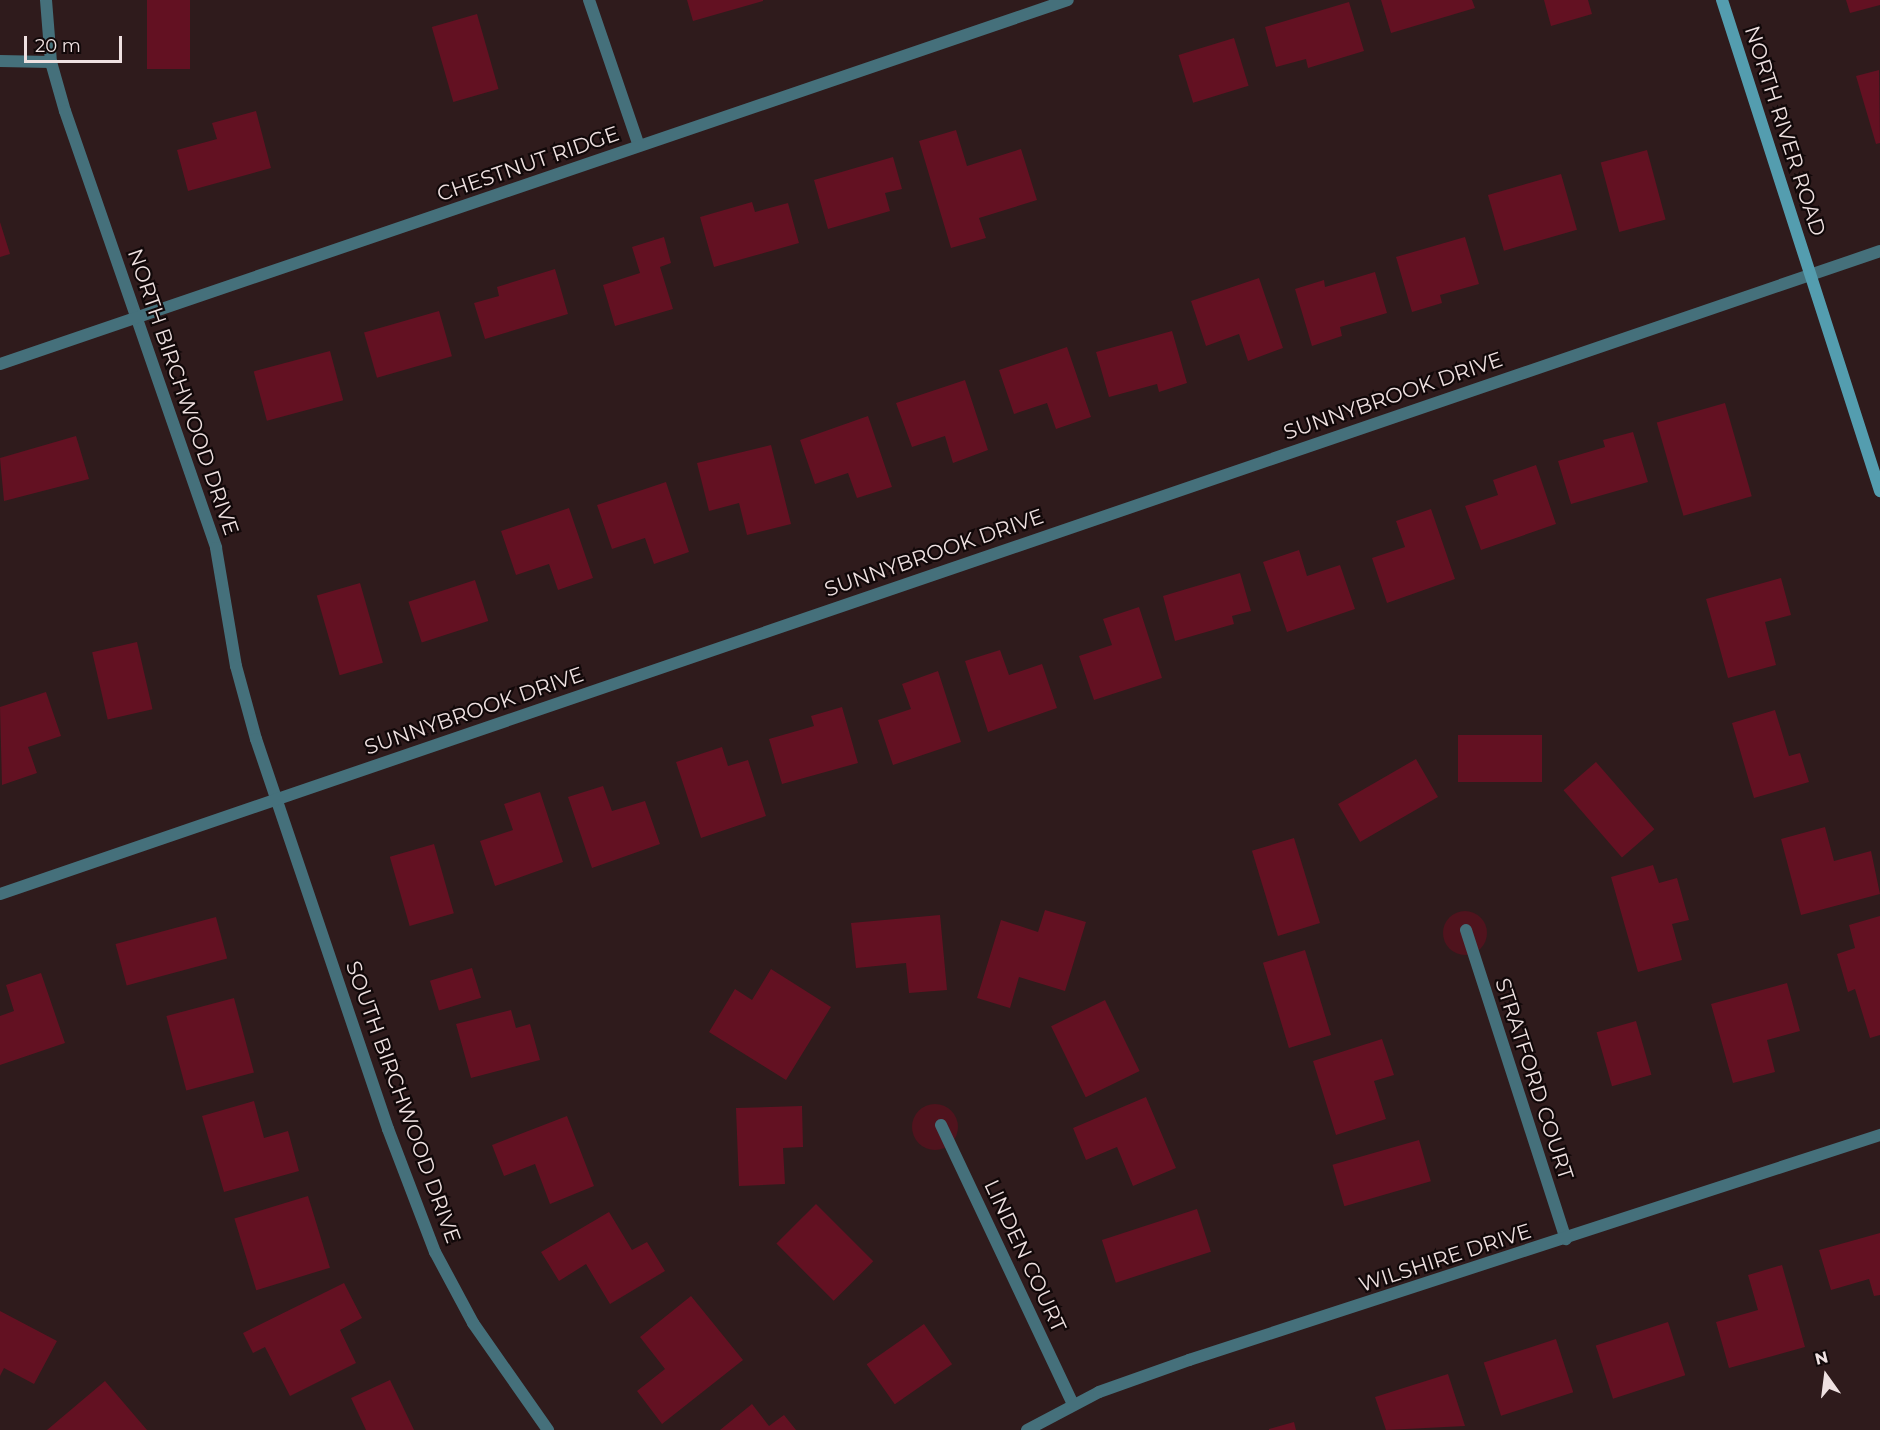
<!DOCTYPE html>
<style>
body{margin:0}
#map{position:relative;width:1880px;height:1430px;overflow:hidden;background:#2f1b1c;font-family:Montserrat,sans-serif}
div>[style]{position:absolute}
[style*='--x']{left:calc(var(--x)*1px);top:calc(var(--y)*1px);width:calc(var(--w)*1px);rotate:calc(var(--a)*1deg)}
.green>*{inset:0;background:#4f131d}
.round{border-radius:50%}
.building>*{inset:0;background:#631122;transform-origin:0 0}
.street>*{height:12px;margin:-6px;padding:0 6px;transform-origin:6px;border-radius:6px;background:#45707b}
.secondary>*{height:12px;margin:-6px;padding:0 6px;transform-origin:6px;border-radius:6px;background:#549daf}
span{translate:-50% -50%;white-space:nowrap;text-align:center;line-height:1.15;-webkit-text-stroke:4.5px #110809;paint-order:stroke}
.street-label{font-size:21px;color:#efe1e1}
.north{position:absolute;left:1796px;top:1346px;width:60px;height:60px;-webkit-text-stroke:4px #110809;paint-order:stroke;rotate:346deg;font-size:16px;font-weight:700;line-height:24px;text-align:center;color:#efe1e1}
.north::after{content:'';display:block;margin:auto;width:21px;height:27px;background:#efe1e1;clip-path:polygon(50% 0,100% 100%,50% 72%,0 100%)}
.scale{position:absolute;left:24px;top:36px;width:98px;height:27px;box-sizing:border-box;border:3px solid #efe1e1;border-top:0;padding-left:8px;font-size:18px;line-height:21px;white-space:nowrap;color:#efe1e1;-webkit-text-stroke:4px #110809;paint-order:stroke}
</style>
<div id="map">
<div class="green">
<div class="round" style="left:1443px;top:911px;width:44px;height:44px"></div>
<div class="round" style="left:912px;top:1104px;width:46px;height:46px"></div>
</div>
<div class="building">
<div style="left:147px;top:0;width:43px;height:69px"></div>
<div style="clip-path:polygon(687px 0,763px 0,763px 1px,693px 21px)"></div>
<div style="clip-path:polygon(1381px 0,1472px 0,1475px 8px,1391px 33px)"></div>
<div style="clip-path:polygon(1544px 0,1588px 0,1592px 14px,1551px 26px)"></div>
<div style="clip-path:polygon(1846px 0,1880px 0,1880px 5px,1850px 13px)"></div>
<div style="clip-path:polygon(1349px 2px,1364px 51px,1308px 68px,1306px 59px,1276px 67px,1265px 27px)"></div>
<div style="left:477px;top:14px;width:78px;height:47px;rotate:74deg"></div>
<div style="left:1234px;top:38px;width:50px;height:58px;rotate:73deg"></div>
<div style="clip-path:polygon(1879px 70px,1880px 143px,1876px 144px,1856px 76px)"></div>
<div style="clip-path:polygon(256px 111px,271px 168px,188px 191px,177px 150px,217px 139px,212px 123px)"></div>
<div style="clip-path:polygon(956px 130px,967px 166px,1021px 149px,1037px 200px,979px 218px,986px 238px,951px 248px,919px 141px)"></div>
<div style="left:1647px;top:150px;width:72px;height:48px;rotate:75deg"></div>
<div style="clip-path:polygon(893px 157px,902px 189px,885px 193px,890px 211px,828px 229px,814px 180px)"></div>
<div style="left:1561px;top:174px;width:58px;height:76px;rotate:74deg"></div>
<div style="clip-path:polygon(752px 202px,755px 212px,788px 203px,799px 243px,714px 267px,700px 217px)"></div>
<div style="clip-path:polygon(0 222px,10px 254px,0 257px)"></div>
<div style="clip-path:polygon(664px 237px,671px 263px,660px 267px,673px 309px,615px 326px,603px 285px,640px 273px,632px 247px)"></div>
<div style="clip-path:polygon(1465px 237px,1479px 284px,1440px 295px,1442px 303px,1412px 312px,1396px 257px)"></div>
<div style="clip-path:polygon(555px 269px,568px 314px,485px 339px,474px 303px,499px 296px,497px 287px)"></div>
<div style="clip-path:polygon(1375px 272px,1387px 313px,1340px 327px,1342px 336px,1312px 346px,1295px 289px,1324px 280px,1325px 287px)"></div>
<div style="clip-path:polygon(1259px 278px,1283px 348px,1248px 361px,1239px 334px,1206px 346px,1191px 301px)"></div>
<div style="left:439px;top:311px;width:47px;height:78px;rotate:74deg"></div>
<div style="clip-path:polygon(1172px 331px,1187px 383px,1159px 392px,1157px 384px,1109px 397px,1096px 352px)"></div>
<div style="clip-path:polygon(1067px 347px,1091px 417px,1056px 429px,1047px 403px,1014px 414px,999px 370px)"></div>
<div style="left:330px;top:351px;width:51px;height:79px;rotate:75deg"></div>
<div style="clip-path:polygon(965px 380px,988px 450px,953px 463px,945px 436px,912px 447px,896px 403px)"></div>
<div style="left:1725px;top:403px;width:97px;height:71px;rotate:74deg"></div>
<div style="clip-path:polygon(868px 416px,892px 487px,857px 498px,848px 473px,815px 484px,800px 440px)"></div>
<div style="clip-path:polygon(1633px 432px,1648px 482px,1571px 504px,1558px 461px,1605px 447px,1603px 440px)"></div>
<div style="clip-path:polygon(76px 436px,89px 479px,4px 501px,0 458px)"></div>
<div style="clip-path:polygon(771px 445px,791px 524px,747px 535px,739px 503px,709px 511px,697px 463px)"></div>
<div style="clip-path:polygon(1536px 465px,1556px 524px,1481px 550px,1465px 506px,1498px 495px,1493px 480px)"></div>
<div style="clip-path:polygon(666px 482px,689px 552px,654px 564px,645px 538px,612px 549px,597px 505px)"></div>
<div style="clip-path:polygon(569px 508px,593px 578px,558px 590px,549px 564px,516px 575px,501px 531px)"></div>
<div style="clip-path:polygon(1431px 509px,1455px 579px,1387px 603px,1372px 558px,1405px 547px,1396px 521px)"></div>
<div style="clip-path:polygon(1299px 550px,1307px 576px,1340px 565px,1355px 609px,1287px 632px,1263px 562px)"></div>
<div style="clip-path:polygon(1240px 573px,1251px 611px,1232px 616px,1234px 624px,1175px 641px,1163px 596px)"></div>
<div style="clip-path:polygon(1781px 578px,1791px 615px,1765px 622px,1776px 665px,1728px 678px,1706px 599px)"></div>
<div style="left:475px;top:580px;width:43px;height:70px;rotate:72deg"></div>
<div style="left:360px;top:583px;width:83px;height:45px;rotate:74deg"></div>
<div style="clip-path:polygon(1139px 607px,1162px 678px,1094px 700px,1079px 656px,1112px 645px,1103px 619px)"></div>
<div style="left:137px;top:642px;width:69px;height:46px;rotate:77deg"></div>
<div style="clip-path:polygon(1000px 650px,1009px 675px,1042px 664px,1057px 708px,988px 732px,965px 661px)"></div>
<div style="clip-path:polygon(938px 671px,961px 742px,893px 765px,878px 720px,911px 709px,902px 684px)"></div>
<div style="clip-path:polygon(46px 692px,61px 736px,28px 747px,37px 773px,2px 785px,0 707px)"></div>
<div style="clip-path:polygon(842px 707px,858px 763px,782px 784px,769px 739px,814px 726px,811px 716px)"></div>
<div style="clip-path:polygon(1775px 710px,1789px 756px,1800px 753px,1809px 782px,1754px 798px,1732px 723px)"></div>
<div style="left:1458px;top:735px;width:84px;height:47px"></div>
<div style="clip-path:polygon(722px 747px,728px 766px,748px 760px,766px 816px,701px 838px,676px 762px)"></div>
<div style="left:1416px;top:759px;width:44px;height:90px;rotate:60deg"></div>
<div style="left:1596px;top:762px;width:89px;height:43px;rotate:49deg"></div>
<div style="clip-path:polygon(603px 786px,612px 811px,645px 801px,660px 844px,592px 868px,568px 797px)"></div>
<div style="clip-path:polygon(540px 792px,563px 862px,495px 886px,480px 841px,513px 830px,504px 804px)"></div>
<div style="clip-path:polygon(1825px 827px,1834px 861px,1871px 851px,1880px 894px,1801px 915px,1781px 839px)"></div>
<div style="left:1294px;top:838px;width:89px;height:44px;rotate:73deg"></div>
<div style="left:434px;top:844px;width:72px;height:46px;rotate:74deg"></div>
<div style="clip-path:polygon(1653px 865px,1659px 883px,1677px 878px,1689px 920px,1672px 924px,1682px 960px,1638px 972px,1611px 877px)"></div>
<div style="clip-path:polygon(1045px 910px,1086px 922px,1065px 991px,1019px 977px,1010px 1008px,977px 998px,1001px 920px,1038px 932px)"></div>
<div style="clip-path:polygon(940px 915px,947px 990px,909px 993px,906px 963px,856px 968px,851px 923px)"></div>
<div style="clip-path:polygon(1880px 916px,1880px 1035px,1870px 1038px,1855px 989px,1848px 992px,1837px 954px,1855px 948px,1849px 925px)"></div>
<div style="left:216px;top:917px;width:43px;height:104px;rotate:75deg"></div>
<div style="left:1305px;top:950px;width:89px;height:44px;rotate:73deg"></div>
<div style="left:472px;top:968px;width:31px;height:44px;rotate:73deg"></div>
<div style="clip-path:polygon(771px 969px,831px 1007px,786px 1080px,709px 1032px,735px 989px,752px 1000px)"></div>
<div style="clip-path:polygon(41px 973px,65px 1043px,0 1065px,0 1016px,14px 1011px,6px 985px)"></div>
<div style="clip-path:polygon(1787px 983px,1800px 1031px,1767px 1040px,1775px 1072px,1733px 1083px,1711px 1004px)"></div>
<div style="left:234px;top:998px;width:77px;height:70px;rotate:75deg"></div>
<div style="left:1105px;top:1000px;width:79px;height:60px;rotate:64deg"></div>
<div style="clip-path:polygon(511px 1010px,516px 1028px,530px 1024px,540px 1060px,471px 1078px,456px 1024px)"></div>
<div style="left:1636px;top:1021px;width:56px;height:41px;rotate:74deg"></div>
<div style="clip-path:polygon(1382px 1039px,1394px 1075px,1374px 1081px,1386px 1119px,1336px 1135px,1313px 1061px)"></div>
<div style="clip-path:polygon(1146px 1097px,1176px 1168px,1133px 1186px,1117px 1147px,1086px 1160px,1073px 1128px)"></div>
<div style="clip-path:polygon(254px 1101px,264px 1138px,288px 1131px,299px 1171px,224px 1192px,202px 1116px)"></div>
<div style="clip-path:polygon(802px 1106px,803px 1147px,783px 1148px,785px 1184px,739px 1186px,736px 1108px)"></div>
<div style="clip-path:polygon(567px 1116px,594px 1186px,550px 1204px,535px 1164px,504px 1176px,492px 1145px)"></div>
<div style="left:1419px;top:1140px;width:43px;height:90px;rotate:74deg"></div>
<div style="left:308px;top:1196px;width:75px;height:77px;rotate:73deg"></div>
<div style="left:816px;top:1204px;width:81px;height:56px;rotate:45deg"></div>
<div style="left:1197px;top:1209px;width:45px;height:100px;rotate:72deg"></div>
<div style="clip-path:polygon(609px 1212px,632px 1250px,647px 1242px,665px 1271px,610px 1304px,586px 1264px,559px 1281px,541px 1252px)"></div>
<div style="clip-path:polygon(1880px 1233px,1880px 1295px,1874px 1296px,1869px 1279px,1831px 1290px,1819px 1250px)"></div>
<div style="clip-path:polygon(1782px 1265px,1805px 1347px,1729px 1368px,1716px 1322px,1758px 1310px,1748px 1275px)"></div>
<div style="clip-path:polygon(344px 1283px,362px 1318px,340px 1330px,356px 1363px,290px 1396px,265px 1347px,253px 1353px,243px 1333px)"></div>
<div style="clip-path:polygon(691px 1296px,743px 1360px,662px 1424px,637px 1391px,665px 1369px,640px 1337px)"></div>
<div style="clip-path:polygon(0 1311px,57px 1341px,34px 1384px,4px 1368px,0 1376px)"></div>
<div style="left:1668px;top:1322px;width:56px;height:76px;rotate:72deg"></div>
<div style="left:924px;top:1324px;width:49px;height:70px;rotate:55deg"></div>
<div style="left:1556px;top:1339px;width:56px;height:76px;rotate:72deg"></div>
<div style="clip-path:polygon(1448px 1374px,1465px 1426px,1386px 1430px,1375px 1397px)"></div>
<div style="clip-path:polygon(390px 1380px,414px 1430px,366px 1430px,351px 1398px)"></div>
<div style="clip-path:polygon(105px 1381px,147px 1430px,47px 1430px)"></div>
<div style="clip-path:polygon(752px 1404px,769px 1426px,784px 1415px,796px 1430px,720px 1430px)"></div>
<div style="clip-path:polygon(1294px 1422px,1296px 1430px,1269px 1430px,1269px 1429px)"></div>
</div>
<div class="street">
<div style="--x:46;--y:0;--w:62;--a:85.4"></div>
<div style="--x:51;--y:62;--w:51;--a:74.1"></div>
<div style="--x:65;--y:111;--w:462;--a:70.9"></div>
<div style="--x:216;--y:548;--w:120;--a:80.4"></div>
<div style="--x:236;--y:666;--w:76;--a:74.7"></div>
<div style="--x:256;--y:739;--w:412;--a:71.3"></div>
<div style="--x:388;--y:1129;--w:132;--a:69.1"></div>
<div style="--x:435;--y:1252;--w:81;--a:61.8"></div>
<div style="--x:473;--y:1323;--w:131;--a:55"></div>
<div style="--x:589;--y:0;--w:154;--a:71.1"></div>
<div style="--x:0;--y:61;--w:51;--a:1.1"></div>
<div style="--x:0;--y:364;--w:1128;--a:-18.82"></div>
<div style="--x:0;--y:894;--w:1987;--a:-18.88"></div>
<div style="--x:1466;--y:930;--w:325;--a:72.1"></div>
<div style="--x:941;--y:1125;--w:309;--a:64.7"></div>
<div style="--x:1027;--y:1430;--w:81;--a:-27.8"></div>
<div style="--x:1099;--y:1392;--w:96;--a:-19.6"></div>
<div style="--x:1189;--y:1360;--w:727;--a:-18.04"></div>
</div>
<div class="secondary">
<div style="--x:1722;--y:0;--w:516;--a:72.16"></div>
</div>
<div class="street-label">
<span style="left:1785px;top:131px;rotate:72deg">NORTH RIVER ROAD</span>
<span style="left:528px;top:164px;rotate:-19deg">CHESTNUT RIDGE</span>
<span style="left:183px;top:392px;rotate:71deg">NORTH BIRCHWOOD DRIVE</span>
<span style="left:1393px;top:396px;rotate:-19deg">SUNNYBROOK DRIVE</span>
<span style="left:934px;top:553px;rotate:-19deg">SUNNYBROOK DRIVE</span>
<span style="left:474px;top:711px;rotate:-19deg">SUNNYBROOK DRIVE</span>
<span style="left:1534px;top:1079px;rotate:72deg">STRATFORD COURT</span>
<span style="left:403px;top:1102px;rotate:70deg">SOUTH BIRCHWOOD DRIVE</span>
<span style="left:1025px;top:1256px;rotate:65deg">LINDEN COURT</span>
<span style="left:1445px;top:1258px;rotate:-18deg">WILSHIRE DRIVE</span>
</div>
<div class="north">N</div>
<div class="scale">20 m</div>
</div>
